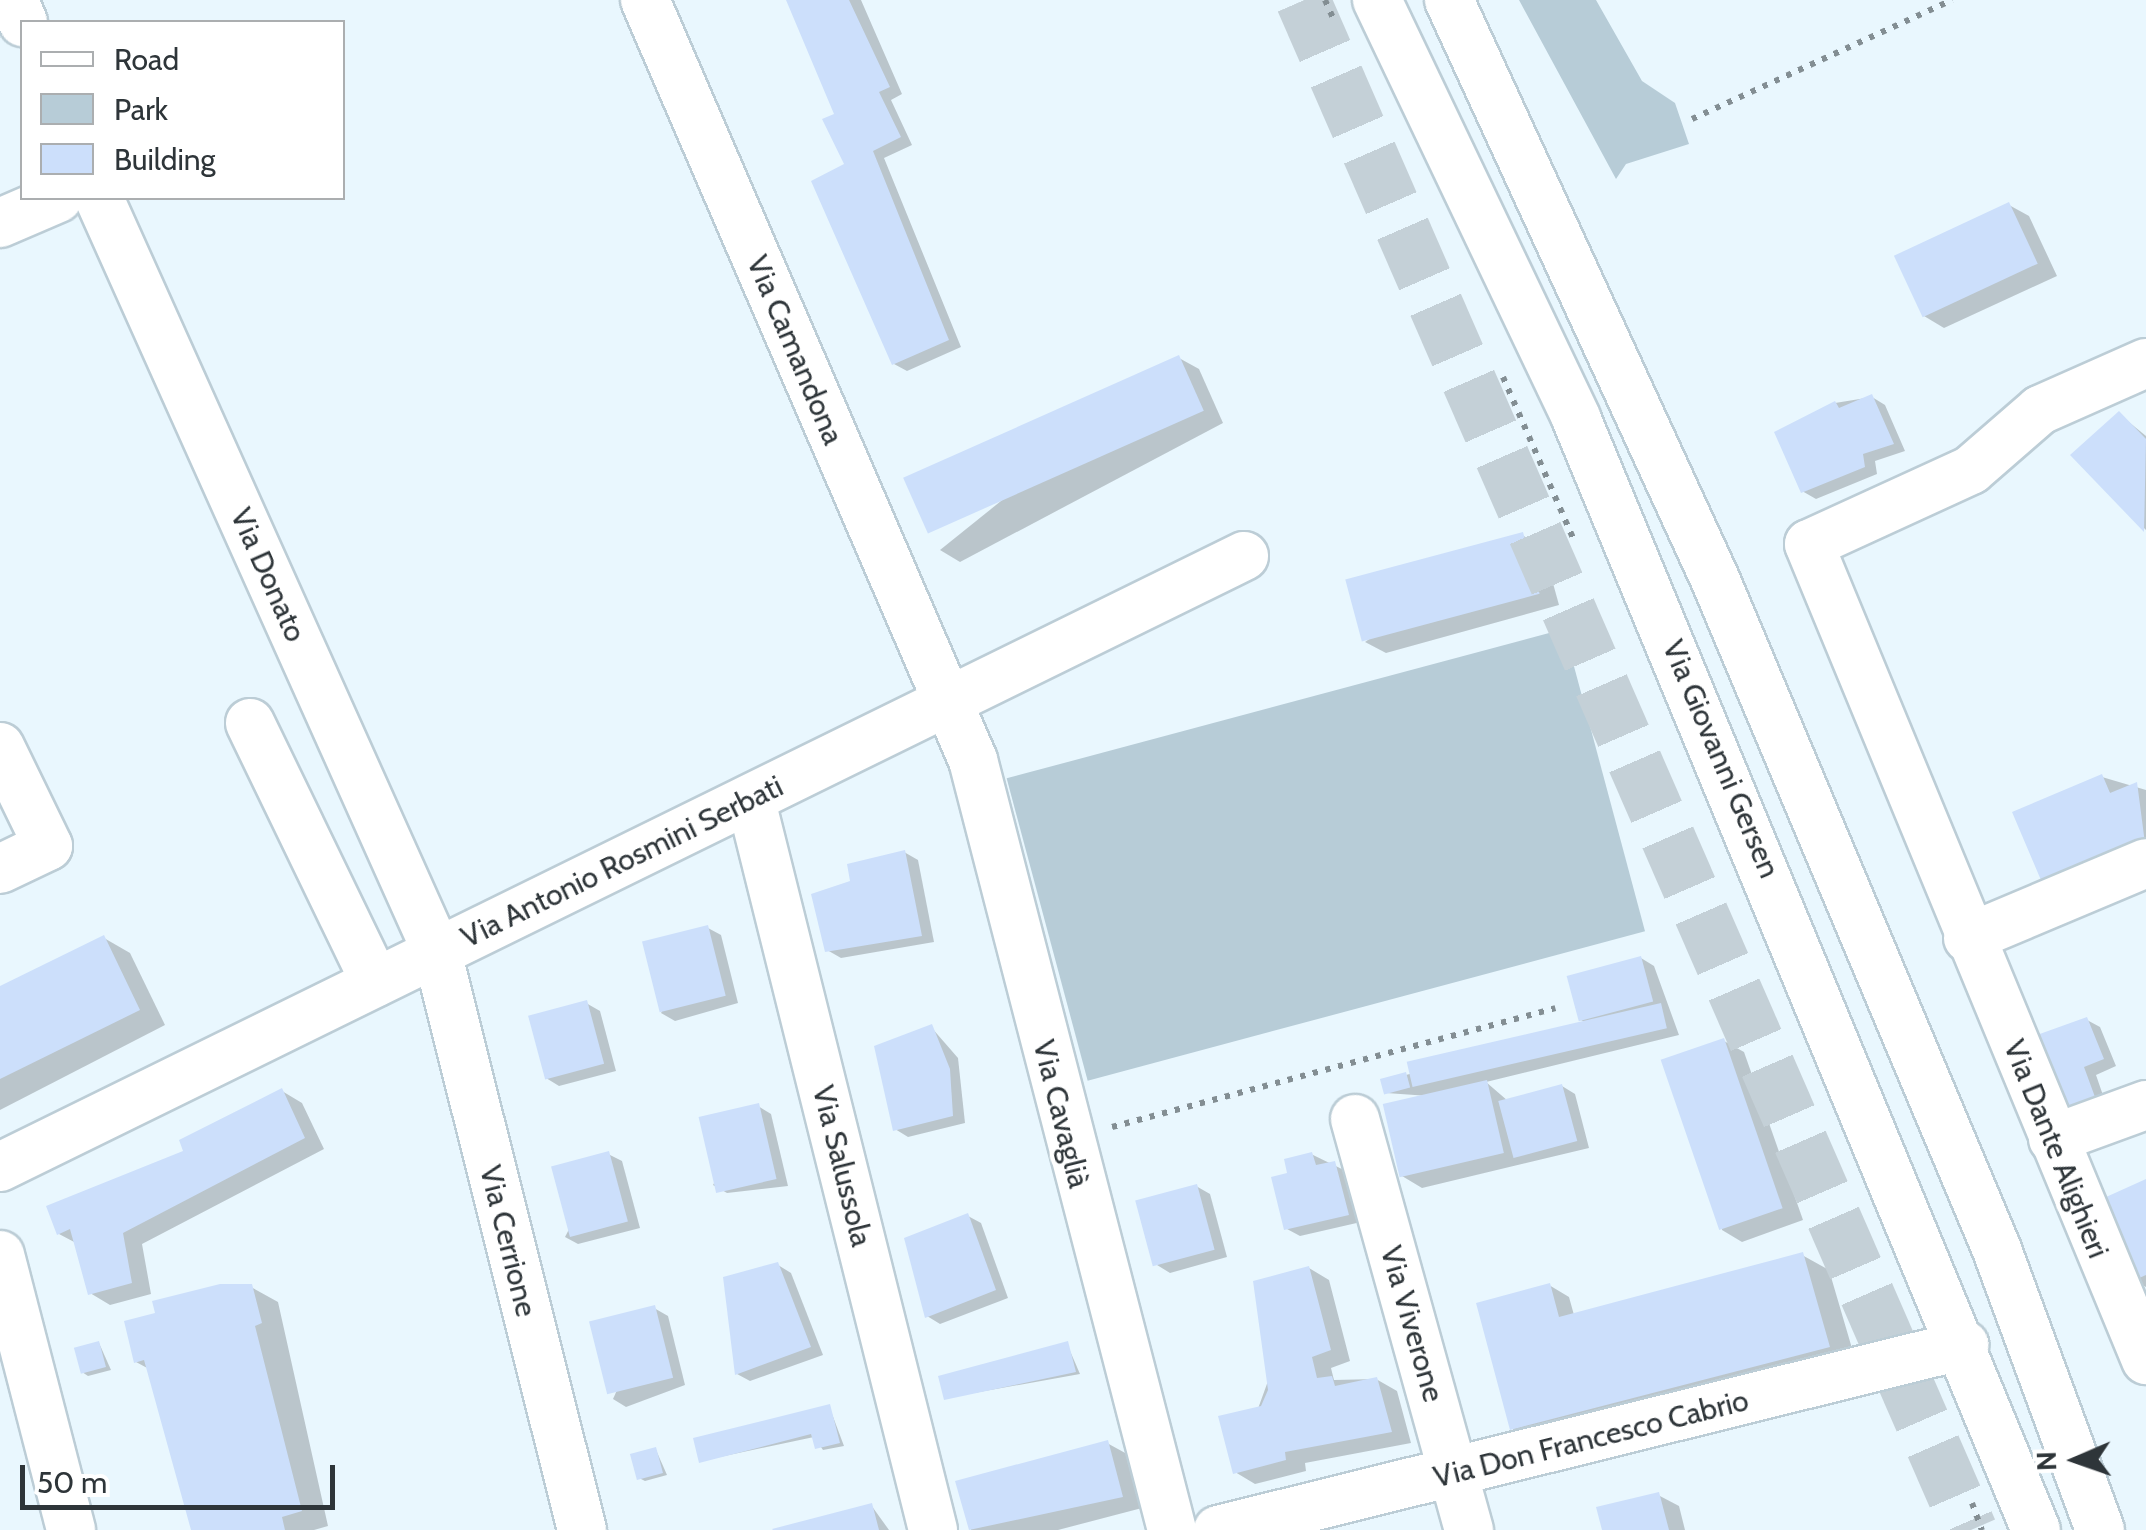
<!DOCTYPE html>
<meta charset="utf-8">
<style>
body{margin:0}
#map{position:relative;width:2146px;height:1530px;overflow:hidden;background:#e9f7fe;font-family:Cabin,sans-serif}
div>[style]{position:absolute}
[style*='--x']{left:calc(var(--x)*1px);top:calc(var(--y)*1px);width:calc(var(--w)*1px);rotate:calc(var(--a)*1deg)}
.green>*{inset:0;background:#b7ccd7;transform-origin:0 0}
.shadow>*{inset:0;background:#0003}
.building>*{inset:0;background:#ccdffb;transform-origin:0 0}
.highway-tunnel>*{height:55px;margin-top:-27.5px;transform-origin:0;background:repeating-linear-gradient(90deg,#c4d0d7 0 55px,transparent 0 83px)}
.path>*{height:6px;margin-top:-3px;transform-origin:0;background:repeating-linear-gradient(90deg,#838e93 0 5px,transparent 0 13px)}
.roads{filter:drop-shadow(2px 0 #bccdd6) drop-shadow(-2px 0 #bccdd6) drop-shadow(0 2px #bccdd6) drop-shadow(0 -2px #bccdd6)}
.minor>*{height:48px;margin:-24px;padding:0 24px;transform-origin:24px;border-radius:24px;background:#fff}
span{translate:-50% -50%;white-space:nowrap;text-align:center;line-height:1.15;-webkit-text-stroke:9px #fff;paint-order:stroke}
.street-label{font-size:30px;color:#2e3539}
.legend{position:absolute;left:20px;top:20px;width:325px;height:180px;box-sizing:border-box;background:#fff;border:2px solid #abaeb0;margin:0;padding:12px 18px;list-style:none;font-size:30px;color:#2e3539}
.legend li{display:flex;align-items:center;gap:20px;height:50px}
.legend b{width:50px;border:2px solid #abaeb0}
.north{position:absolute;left:2026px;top:1410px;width:100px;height:100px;-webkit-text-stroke:8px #fff;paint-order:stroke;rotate:268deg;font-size:28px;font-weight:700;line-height:40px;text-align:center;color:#2e3539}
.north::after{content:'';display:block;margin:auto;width:35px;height:45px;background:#2e3539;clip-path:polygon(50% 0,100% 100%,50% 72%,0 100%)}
.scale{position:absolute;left:20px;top:1465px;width:315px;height:45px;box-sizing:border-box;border:5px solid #2e3539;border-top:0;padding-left:12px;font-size:30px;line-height:35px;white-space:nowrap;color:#2e3539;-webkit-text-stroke:8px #fff;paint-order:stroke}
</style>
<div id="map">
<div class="green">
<div style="clip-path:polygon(1519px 0,1596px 0,1642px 81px,1675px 103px,1689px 144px,1626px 164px,1616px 179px)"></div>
<div style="left:1564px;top:629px;width:313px;height:577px;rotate:75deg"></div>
</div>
<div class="shadow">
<div style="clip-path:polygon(787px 0,861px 0,902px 94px,891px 100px,912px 145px,884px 158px,961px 347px,907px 371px,894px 364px,837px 115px)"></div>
<div style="clip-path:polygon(2009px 205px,2029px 216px,2057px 276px,1944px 328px,1924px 316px)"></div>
<div style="clip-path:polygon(1179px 358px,1199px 369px,1223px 423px,960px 562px,940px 550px)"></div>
<div style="clip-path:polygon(1872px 397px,1885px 405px,1905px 451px,1875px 461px,1877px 474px,1816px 499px,1802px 491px,1835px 403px)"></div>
<div style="clip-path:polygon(2119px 414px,2146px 436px,2146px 530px,2074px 455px)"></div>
<div style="clip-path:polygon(1522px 535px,1543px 547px,1559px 605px,1386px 653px,1365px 642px)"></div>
<div style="clip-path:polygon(2102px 777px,2146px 790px,2146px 870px)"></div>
<div style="clip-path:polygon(904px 852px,918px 860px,934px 942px,841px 958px,827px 950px,853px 883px)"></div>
<div style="clip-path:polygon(708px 928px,721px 935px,738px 1003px,675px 1021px,661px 1013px)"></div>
<div style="clip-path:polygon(104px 938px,130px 953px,165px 1025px,0 1110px,0 989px)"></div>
<div style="clip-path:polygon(1641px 958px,1654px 966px,1679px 1035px,1486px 1082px,1508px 1101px,1562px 1086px,1575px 1094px,1589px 1148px,1422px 1188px,1402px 1176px,1429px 1096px,1386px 1093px,1406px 1075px,1588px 1024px,1581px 1020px)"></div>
<div style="clip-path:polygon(586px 1003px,600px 1011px,616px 1071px,559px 1086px,546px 1078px)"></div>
<div style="clip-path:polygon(2087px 1020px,2100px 1027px,2116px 1066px,2096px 1075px,2106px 1104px,2084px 1112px,2070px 1104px)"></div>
<div style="clip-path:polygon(931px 1027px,958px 1058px,965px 1123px,908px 1137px,895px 1129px)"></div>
<div style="clip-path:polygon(1724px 1041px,1744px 1052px,1803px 1220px,1742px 1242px,1722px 1230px)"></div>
<div style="clip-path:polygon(282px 1091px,302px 1103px,324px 1149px,142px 1244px,151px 1294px,110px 1305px,90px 1293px,76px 1243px,59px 1234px,49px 1207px,186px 1153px)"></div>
<div style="clip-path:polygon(758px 1106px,771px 1114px,788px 1186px,727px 1193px,713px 1185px)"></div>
<div style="clip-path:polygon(608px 1154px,622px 1161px,640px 1228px,578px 1244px,565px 1237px)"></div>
<div style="clip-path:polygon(1311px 1154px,1348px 1172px,1361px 1222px,1300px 1236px,1287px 1229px,1290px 1175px)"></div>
<div style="clip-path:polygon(2146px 1182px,2146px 1287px,2132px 1280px)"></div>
<div style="clip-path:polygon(1196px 1186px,1210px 1194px,1227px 1257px,1170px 1273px,1157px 1265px)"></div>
<div style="clip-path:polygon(968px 1216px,981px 1223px,1008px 1298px,940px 1324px,927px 1316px)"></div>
<div style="clip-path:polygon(1802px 1255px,1829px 1270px,1856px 1362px,1532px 1440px,1512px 1428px,1549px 1285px,1569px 1297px,1574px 1315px)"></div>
<div style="clip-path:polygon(778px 1265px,791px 1273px,823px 1355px,750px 1381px,737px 1374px)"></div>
<div style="clip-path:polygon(1309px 1268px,1329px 1280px,1350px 1361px,1331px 1368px,1334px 1380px,1376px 1379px,1397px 1391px,1411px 1443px,1305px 1463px,1306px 1471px,1255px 1484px,1235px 1472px)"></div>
<div style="clip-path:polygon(251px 1287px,278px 1302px,328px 1526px,314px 1530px,194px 1530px,149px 1369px,136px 1362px)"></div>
<div style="clip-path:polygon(654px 1308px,668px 1316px,685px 1385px,626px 1407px,613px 1399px)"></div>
<div style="clip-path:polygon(99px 1343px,111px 1370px,88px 1376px,82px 1372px)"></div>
<div style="clip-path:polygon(1067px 1344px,1080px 1374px,946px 1398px)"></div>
<div style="clip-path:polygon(829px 1406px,844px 1446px,823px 1450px,814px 1437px,701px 1461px)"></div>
<div style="clip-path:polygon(1107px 1443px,1127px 1454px,1142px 1508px,1058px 1530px,971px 1530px,958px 1482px)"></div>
<div style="clip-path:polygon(656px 1450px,667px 1475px,645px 1481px,639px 1478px)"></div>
<div style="clip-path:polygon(1658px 1495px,1679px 1506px,1685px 1530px,1604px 1530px)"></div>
<div style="clip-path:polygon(871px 1505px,889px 1530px,778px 1530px)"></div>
</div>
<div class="building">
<div style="clip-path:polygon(786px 0,849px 0,890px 87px,879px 92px,901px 137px,873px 151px,949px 340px,892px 365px,811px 181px,844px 164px,822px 119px,834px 114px)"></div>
<div style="left:2009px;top:202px;width:68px;height:127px;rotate:65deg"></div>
<div style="left:1179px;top:355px;width:61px;height:302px;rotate:66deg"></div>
<div style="clip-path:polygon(1872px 394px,1894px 444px,1863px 454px,1865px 467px,1801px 493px,1774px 432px,1835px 401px,1839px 408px)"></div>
<div style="clip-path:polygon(2119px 411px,2146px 439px,2144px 532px,2070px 455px)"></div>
<div style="left:1523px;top:532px;width:64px;height:184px;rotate:75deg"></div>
<div style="clip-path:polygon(2102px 774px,2110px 793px,2137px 782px,2146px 851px,2046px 892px,2012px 812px)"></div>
<div style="clip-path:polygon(905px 850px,922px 936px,825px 952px,811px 894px,850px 881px,847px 864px)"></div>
<div style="left:708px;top:925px;width:73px;height:68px;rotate:76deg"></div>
<div style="clip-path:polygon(104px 935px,140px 1010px,0 1079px,0 986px)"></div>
<div style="left:1641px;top:956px;width:47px;height:77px;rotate:75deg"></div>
<div style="left:587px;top:1000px;width:66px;height:61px;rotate:75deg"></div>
<div style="left:1661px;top:1003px;width:26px;height:261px;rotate:77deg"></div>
<div style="clip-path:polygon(2087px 1017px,2104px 1059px,2084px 1067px,2095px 1097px,2068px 1106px,2031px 1037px)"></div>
<div style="clip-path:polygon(932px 1024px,950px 1069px,953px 1116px,893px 1131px,874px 1046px)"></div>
<div style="left:1724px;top:1038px;width:180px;height:67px;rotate:71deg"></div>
<div style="left:1406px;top:1072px;width:16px;height:27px;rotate:75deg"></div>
<div style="left:1487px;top:1080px;width:75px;height:107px;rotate:77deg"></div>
<div style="left:1562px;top:1084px;width:59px;height:66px;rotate:75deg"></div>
<div style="clip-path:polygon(282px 1088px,305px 1138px,123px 1233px,132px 1283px,88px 1295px,70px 1229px,57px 1235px,46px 1206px,183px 1151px,179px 1140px)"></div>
<div style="left:759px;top:1103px;width:78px;height:62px;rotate:77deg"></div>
<div style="left:609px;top:1151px;width:73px;height:60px;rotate:75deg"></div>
<div style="clip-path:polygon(1312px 1152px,1316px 1165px,1335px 1161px,1349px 1215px,1284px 1230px,1271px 1177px,1287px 1173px,1284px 1159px)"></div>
<div style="clip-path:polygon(2146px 1179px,2146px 1275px,2130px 1282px,2095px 1202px)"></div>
<div style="left:1197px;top:1184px;width:68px;height:64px;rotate:75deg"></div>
<div style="clip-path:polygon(968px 1213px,996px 1290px,925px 1318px,904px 1238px)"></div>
<div style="clip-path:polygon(1803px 1252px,1830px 1347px,1510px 1430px,1476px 1303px,1550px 1283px,1559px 1317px)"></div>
<div style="clip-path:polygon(778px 1262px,811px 1347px,735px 1375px,723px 1277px)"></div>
<div style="clip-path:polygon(1309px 1266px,1331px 1350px,1312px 1357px,1317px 1378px,1332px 1376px,1335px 1386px,1377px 1377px,1392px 1432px,1285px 1452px,1286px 1460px,1233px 1474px,1218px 1416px,1261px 1406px,1268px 1390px,1253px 1281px)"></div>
<div style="clip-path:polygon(220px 1284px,252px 1284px,262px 1323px,255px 1326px,302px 1511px,282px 1517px,285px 1530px,191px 1530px,144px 1360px,134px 1363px,124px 1321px,155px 1313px,152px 1301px)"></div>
<div style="left:655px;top:1305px;width:75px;height:68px;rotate:76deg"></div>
<div style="left:99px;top:1341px;width:27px;height:26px;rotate:75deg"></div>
<div style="clip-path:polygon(1068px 1341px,1076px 1372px,944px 1400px,938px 1376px)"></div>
<div style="clip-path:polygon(830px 1404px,840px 1443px,815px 1449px,811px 1434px,699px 1463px,693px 1438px)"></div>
<div style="clip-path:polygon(1108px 1440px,1123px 1497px,969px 1530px,955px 1481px)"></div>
<div style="left:656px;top:1447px;width:27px;height:27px;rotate:75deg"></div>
<div style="clip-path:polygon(1659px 1492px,1669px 1530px,1602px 1530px,1596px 1507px)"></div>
<div style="clip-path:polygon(872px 1503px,879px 1530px,773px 1530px,772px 1529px)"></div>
</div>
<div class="highway-tunnel">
<div style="--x:1303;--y:0;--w:1669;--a:66.45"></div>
</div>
<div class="path">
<div style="--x:1325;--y:0;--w:20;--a:66"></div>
<div style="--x:1692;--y:119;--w:286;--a:-24.6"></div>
<div style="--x:1503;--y:377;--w:178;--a:66.5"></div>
<div style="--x:1112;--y:1127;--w:459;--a:-15"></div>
<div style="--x:1972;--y:1503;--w:29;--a:70"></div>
</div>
<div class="roads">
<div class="minor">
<div style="--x:14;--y:0;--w:24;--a:68"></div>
<div style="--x:645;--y:0;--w:828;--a:66.66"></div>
<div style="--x:973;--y:760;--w:795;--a:75.51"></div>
<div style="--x:1377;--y:0;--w:463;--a:64.5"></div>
<div style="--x:1576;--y:418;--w:1203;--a:67.53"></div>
<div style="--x:1449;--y:0;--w:637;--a:65.33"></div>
<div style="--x:1715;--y:579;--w:728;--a:67.2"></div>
<div style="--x:1997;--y:1250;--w:298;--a:69.8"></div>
<div style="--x:99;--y:198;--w:826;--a:65.85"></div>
<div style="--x:437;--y:952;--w:596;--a:75.92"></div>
<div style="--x:0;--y:223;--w:63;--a:-23.3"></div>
<div style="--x:2146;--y:363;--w:116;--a:156.1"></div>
<div style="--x:2040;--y:410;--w:91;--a:139"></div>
<div style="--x:1971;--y:470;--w:178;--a:155.4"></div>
<div style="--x:1809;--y:544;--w:883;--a:67.56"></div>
<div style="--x:250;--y:723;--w:288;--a:64.2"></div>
<div style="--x:0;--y:747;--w:110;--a:64.1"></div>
<div style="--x:48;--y:846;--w:53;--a:154.4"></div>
<div style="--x:751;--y:801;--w:751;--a:75.98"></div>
<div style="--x:1968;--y:938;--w:193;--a:-22.8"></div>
<div style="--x:1355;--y:1119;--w:427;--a:74.5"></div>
<div style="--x:2053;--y:1139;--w:99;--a:-20.1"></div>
<div style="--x:0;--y:1167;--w:1386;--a:-26.16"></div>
<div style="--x:0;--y:1255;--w:284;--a:75.5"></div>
<div style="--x:1218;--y:1530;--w:769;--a:-13.93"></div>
</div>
</div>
<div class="street-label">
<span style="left:795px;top:350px;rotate:67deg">Via Camandona</span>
<span style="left:268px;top:575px;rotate:66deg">Via Donato</span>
<span style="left:1721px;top:759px;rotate:67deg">Via Giovanni Gersen</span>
<span style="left:622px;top:862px;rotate:-26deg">Via Antonio Rosmini Serbati</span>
<span style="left:1061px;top:1114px;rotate:76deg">Via Cavaglià</span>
<span style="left:2056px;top:1149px;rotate:68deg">Via Dante Alighieri</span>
<span style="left:842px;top:1166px;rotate:76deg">Via Salussola</span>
<span style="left:508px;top:1241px;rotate:76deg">Via Cerrione</span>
<span style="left:1412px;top:1324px;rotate:74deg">Via Viverone</span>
<span style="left:1591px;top:1439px;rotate:-14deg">Via Don Francesco Cabrio</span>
</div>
<ul class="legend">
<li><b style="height:12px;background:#fff"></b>Road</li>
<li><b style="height:28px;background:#b7ccd7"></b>Park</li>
<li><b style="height:28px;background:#ccdffb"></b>Building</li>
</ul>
<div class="north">N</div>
<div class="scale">50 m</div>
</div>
